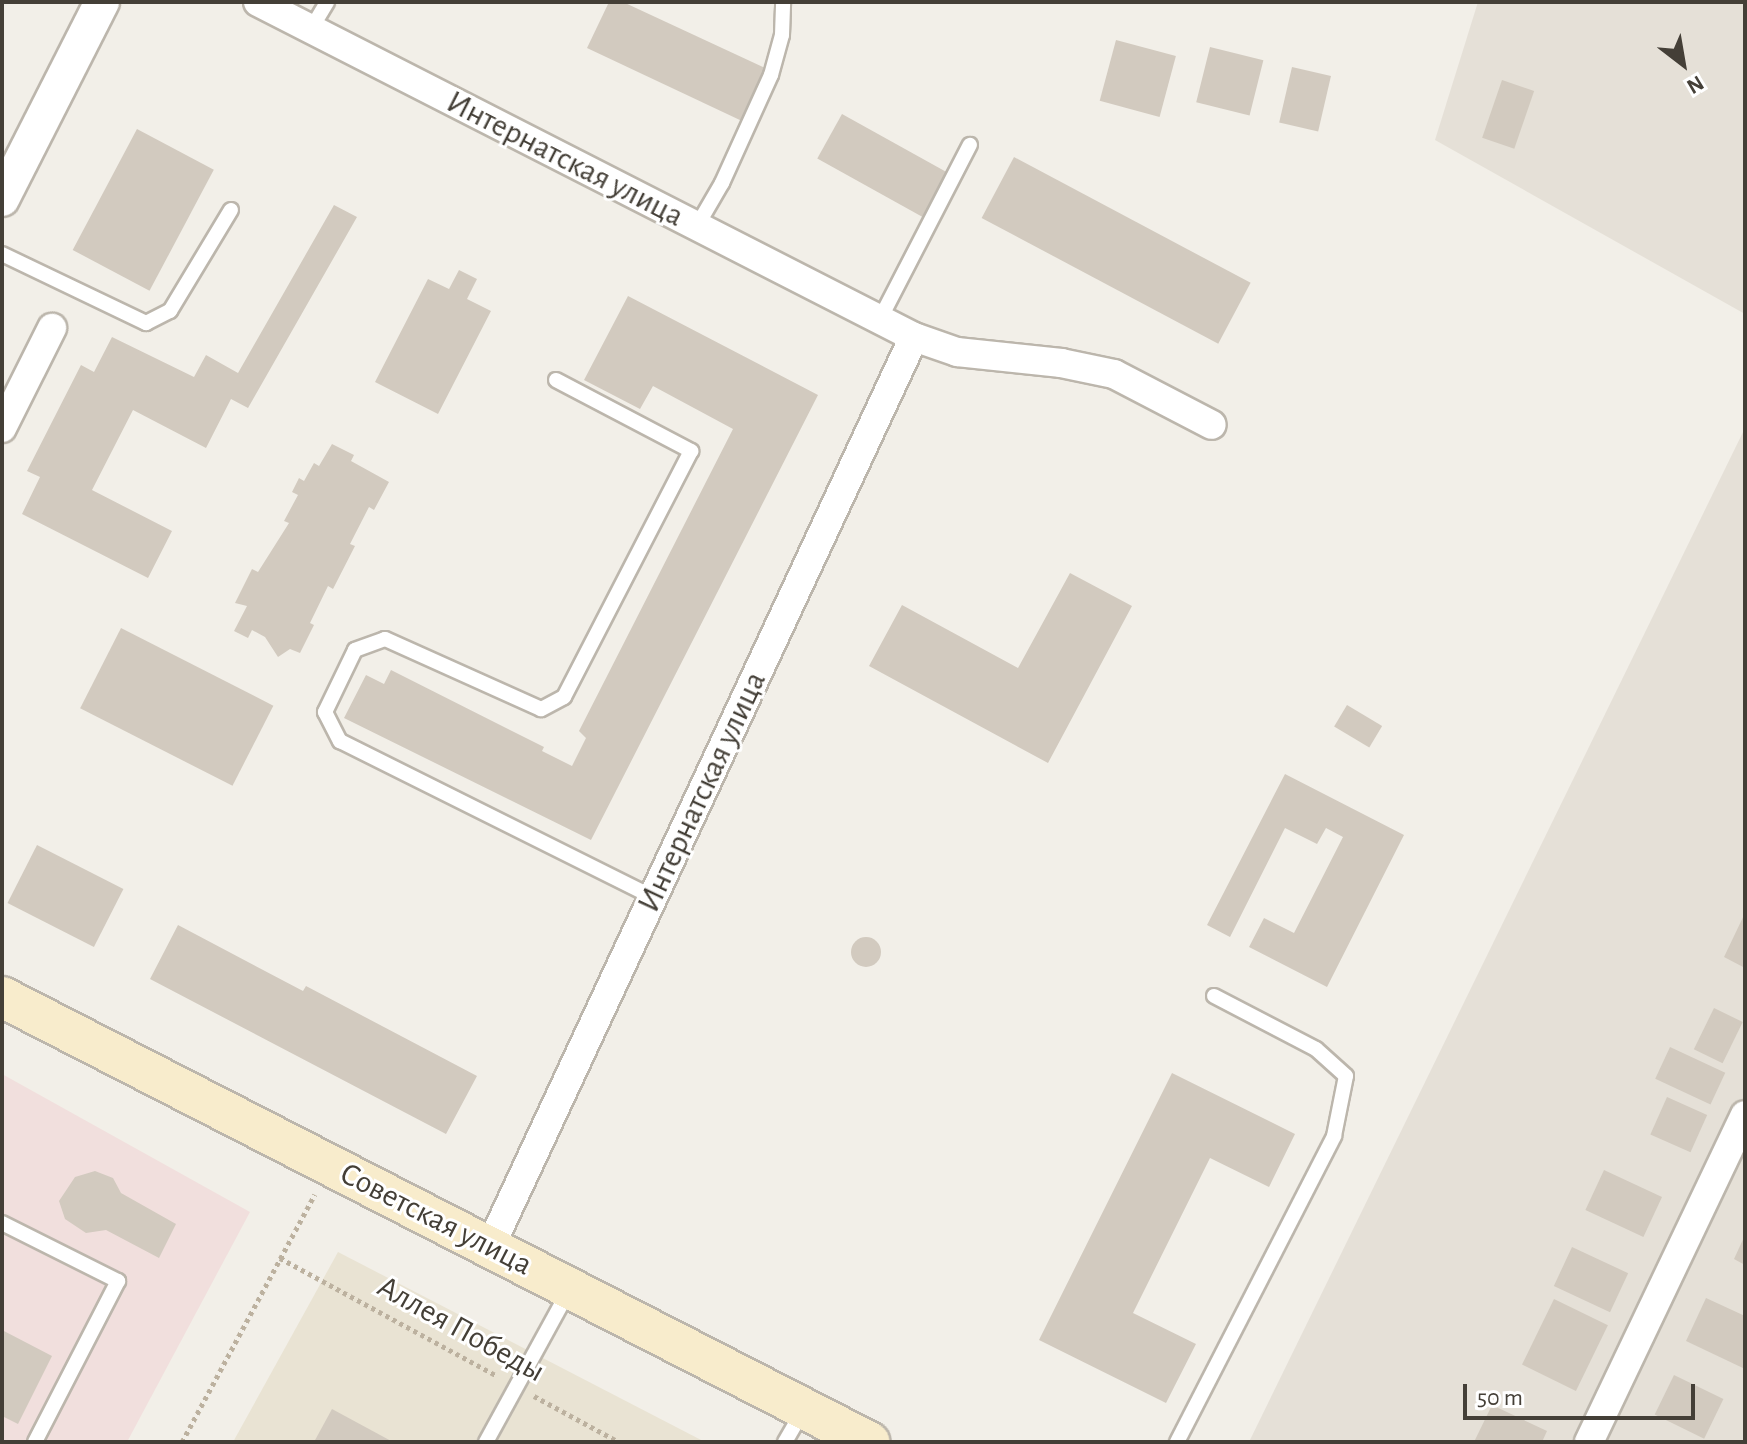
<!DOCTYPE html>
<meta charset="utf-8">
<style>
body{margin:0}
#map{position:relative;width:1747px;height:1444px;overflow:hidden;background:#f2efe8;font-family:"Alegreya Sans",sans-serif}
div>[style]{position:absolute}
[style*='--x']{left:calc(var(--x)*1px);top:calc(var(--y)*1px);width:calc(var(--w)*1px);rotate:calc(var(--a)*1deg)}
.residential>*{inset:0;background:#e5e0d7}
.education>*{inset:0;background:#e9e3d3}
.medical>*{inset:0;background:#f1dfdd}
.building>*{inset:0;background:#d2cabf;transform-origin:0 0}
.round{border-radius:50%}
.path>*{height:5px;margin-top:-2.5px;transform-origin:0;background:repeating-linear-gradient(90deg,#bcb19f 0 4px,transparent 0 8px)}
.roads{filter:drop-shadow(2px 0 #bcb6ac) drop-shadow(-2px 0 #bcb6ac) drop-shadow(0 2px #bcb6ac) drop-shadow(0 -2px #bcb6ac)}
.service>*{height:14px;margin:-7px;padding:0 7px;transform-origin:7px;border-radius:7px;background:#fff}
.minor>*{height:28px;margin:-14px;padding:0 14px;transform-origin:14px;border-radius:14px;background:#fff}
.tertiary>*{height:34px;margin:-17px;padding:0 17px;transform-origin:17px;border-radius:17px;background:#fff}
.secondary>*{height:40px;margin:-20px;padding:0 20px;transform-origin:20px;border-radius:20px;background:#f8eccc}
span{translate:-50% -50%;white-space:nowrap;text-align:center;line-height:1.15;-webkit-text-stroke:6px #fff;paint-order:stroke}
.street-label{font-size:32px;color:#443f37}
.frame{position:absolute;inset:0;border:4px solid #443f37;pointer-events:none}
.north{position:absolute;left:1643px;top:24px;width:80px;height:80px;-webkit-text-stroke:6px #fff;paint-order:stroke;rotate:149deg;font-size:22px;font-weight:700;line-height:32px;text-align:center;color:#443f37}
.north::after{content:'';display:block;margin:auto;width:28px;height:36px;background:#443f37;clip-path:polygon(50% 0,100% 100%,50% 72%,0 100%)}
.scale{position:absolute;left:1463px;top:1384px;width:232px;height:36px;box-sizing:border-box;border:4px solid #443f37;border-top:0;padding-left:10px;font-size:24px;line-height:28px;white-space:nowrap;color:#443f37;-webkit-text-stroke:6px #fff;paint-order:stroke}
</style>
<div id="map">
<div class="residential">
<div style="clip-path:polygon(1478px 2px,1745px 2px,1745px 314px,1435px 140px)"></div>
<div style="clip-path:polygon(1745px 428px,1745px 1442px,1249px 1442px)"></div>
</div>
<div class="education">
<div style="clip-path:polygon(338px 1252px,705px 1442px,233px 1442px)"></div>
</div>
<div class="medical">
<div style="clip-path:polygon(2px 1074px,250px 1212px,127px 1442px,2px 1442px)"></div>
</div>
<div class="building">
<div style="clip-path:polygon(609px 2px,623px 2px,767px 69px,742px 121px,587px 48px)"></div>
<div style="left:1116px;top:40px;width:62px;height:63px;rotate:15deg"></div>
<div style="left:1210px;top:47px;width:55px;height:57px;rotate:14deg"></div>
<div style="left:1292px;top:67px;width:40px;height:57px;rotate:13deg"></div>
<div style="left:1502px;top:80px;width:34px;height:61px;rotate:19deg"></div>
<div style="left:842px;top:114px;width:123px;height:51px;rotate:29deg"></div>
<div style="left:137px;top:129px;width:87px;height:137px;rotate:28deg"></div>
<div style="left:1014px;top:157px;width:268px;height:69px;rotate:28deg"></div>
<div style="clip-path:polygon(334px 205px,357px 217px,248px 408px,231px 399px,206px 448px,133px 410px,92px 490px,172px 531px,148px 578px,22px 514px,40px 477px,27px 471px,81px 365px,94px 372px,112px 337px,194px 377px,206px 355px,238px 373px)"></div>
<div style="clip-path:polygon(459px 270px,477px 279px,467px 299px,491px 311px,438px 414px,375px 382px,428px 279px,449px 289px)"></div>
<div style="clip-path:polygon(628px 296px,818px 395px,591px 840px,344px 718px,366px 675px,384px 684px,391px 670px,544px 747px,542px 751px,572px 766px,586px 738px,579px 731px,733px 429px,653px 386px,640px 409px,584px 380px)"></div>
<div style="clip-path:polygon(332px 444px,354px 455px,351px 461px,389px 482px,374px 510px,369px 507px,350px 544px,355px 546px,333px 589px,328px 586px,310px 623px,314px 625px,300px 653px,290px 649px,278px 657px,265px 637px,252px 630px,248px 638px,234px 631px,247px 606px,235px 603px,252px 569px,258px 572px,289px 523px,284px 521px,298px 495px,292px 492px,299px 478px,304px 481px,314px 463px,319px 466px)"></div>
<div style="clip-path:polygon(1070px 573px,1132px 606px,1048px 763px,869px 666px,902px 605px,1018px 668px)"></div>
<div style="left:121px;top:628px;width:171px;height:90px;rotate:27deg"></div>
<div style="left:1347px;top:705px;width:41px;height:25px;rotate:31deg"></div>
<div style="clip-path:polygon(1285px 774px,1404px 835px,1327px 987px,1249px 947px,1264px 918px,1294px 933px,1343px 837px,1326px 828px,1317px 844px,1285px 828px,1230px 937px,1207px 925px)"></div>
<div style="left:37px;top:845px;width:97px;height:65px;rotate:27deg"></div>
<div style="clip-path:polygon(1745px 913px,1745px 968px,1724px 957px)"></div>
<div style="clip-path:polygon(178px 925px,303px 991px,306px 986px,477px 1076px,446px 1134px,150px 979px)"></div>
<div class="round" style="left:851px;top:937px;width:30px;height:30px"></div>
<div style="left:1714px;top:1008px;width:32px;height:46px;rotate:26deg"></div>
<div style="left:1670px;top:1047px;width:61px;height:35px;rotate:25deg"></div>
<div style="clip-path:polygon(1172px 1073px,1295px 1134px,1269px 1187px,1210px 1158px,1133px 1313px,1196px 1344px,1166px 1403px,1039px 1340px)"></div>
<div style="left:1667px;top:1097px;width:44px;height:41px;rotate:24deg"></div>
<div style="left:1604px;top:1170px;width:64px;height:44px;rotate:25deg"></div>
<div style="clip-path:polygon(95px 1171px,113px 1178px,121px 1193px,176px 1224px,159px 1258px,106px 1230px,86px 1233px,65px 1219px,59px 1201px,75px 1177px)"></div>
<div style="clip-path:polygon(1745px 1235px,1745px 1265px,1734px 1259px)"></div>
<div style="left:1572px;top:1247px;width:62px;height:43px;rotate:25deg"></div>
<div style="clip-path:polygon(1706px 1298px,1745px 1316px,1745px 1369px,1686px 1341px)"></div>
<div style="left:1554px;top:1299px;width:60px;height:73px;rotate:26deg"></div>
<div style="clip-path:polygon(2px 1330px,52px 1356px,18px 1424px,2px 1416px)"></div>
<div style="left:1674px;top:1375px;width:55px;height:44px;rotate:26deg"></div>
<div style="clip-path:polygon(1492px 1405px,1547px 1431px,1542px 1442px,1474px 1442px)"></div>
<div style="clip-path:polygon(332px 1409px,393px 1442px,314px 1442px)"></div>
</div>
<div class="path">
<div style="--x:280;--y:1258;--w:247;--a:28.5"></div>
<div style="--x:534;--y:1396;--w:97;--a:28.4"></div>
<div style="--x:182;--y:1442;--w:281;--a:-61.8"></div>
</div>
<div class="roads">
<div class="service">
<div style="--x:311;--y:29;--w:31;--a:-59"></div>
<div style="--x:697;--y:226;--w:50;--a:-59.8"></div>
<div style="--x:722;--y:183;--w:119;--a:-65.6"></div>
<div style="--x:771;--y:75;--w:41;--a:-74.6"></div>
<div style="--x:782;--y:35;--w:33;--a:-88"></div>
<div style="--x:2;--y:254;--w:160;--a:25.6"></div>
<div style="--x:146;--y:323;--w:27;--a:-27"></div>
<div style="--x:170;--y:311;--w:118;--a:-58.9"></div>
<div style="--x:880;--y:319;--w:196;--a:-62.7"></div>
<div style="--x:556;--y:380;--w:153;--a:27.7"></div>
<div style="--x:691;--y:451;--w:277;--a:117.3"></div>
<div style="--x:564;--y:697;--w:26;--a:152"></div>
<div style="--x:541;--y:709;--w:171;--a:-155.8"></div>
<div style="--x:385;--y:639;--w:32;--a:160"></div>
<div style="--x:355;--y:650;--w:69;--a:115.8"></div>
<div style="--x:325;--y:712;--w:33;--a:63"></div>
<div style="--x:340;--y:741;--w:350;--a:26.5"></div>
<div style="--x:2;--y:1223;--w:130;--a:26.6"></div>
<div style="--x:118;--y:1281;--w:181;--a:117.3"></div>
<div style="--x:486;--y:1442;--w:171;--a:-61.3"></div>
<div style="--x:785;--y:1442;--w:38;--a:-60"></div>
<div style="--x:1177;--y:1442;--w:344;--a:-62.8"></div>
<div style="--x:1334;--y:1136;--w:61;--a:-78.7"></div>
<div style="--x:1346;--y:1076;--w:40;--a:-138"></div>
<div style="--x:1316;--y:1049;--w:115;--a:-152.5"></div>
</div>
<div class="minor">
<div style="--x:258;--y:2;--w:737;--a:27.05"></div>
<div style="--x:914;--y:337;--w:46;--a:19.2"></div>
<div style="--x:957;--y:352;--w:105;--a:6"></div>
<div style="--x:1061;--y:363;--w:54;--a:11.7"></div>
<div style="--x:1114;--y:374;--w:110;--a:27.5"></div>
<div style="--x:2;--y:428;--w:112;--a:-63.4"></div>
<div style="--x:490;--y:1247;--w:1004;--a:-65.02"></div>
<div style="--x:1589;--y:1442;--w:362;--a:-64.5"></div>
</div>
<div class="tertiary">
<div style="--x:2;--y:199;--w:221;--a:-63.1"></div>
</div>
<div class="secondary">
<div style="--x:2;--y:997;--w:975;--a:27.17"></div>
</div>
</div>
<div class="street-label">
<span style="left:565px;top:159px;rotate:27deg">Интернатская улица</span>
<span style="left:702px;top:792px;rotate:-65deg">Интернатская улица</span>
<span style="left:436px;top:1219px;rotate:27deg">Советская улица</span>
<span style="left:461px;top:1329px;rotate:29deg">Аллея Победы</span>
</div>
<div class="frame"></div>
<div class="north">N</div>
<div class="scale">50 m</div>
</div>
